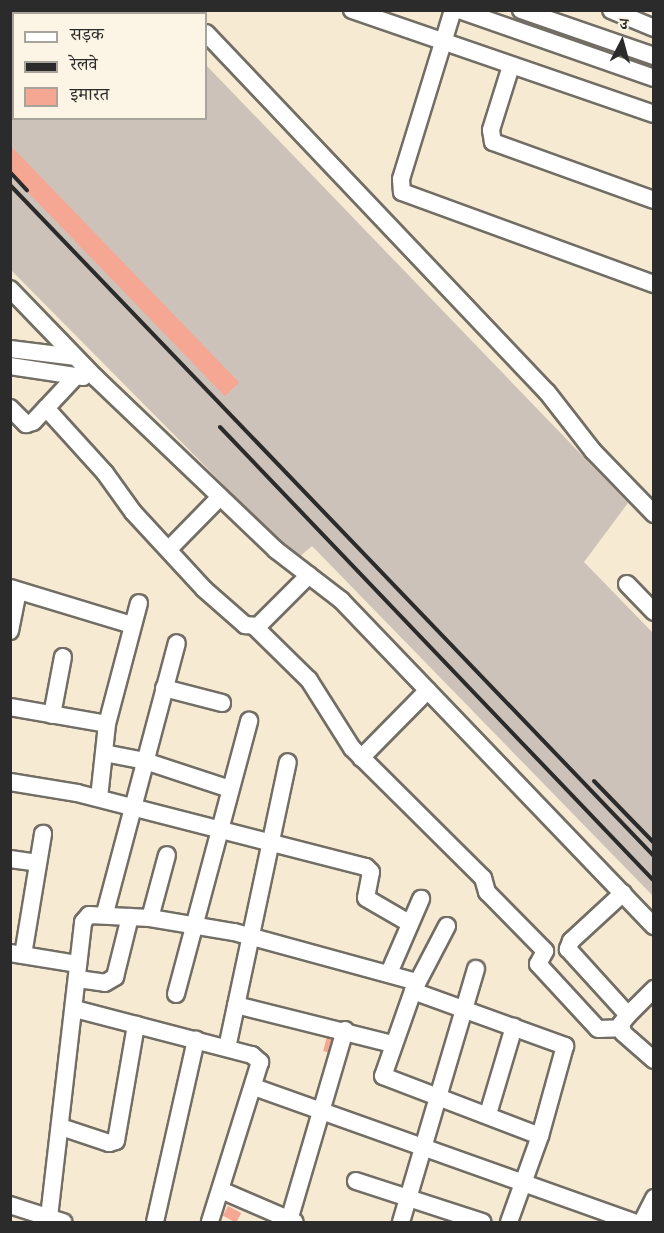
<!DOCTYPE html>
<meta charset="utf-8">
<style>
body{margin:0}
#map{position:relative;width:664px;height:1233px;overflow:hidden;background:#f6ead2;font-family:"IM FELL Great Primer","Noto Serif Devanagari",serif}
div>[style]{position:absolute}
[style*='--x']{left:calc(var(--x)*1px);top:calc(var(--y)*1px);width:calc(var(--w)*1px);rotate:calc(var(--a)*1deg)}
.industrial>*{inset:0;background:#cdc2b9}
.building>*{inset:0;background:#f6a793;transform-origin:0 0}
.roads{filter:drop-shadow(2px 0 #726e65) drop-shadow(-2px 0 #726e65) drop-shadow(0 2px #726e65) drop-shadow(0 -2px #726e65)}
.minor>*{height:16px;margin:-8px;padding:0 8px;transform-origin:8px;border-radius:8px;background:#fff}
.rail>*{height:4px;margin:-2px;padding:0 2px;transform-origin:2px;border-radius:2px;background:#2b2b2b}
span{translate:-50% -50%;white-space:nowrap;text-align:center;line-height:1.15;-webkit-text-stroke:5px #fcf5e5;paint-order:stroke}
.frame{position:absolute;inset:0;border:12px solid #2b2b2b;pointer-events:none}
.legend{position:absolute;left:12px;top:12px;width:195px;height:108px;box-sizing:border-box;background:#fcf5e5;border:2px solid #a8a49b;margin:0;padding:8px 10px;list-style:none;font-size:18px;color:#2b2b2b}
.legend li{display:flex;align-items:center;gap:12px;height:30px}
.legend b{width:30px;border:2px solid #a8a49b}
.north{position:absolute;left:592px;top:12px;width:60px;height:60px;-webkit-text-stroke:4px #fcf5e5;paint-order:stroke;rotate:6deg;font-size:16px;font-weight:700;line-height:24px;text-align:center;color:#2b2b2b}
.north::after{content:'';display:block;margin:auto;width:21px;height:27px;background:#2b2b2b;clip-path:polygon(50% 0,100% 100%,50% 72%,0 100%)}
</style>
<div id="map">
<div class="industrial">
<div style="clip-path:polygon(143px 10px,147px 13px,14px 14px,14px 118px,206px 118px,206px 65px,628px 503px,584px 562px,653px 633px,653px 896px,312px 546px,297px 559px,11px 270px,10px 11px)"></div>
</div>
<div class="building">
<div style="left:10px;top:145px;width:330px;height:20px;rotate:46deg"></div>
<div style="left:329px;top:1028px;width:12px;height:24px;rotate:14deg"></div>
<div style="left:228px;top:1206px;width:15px;height:11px;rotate:28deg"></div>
</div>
<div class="roads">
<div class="minor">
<div style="--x:184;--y:10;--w:5;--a:53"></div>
<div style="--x:352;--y:10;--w:319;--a:19"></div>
<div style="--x:453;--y:10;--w:177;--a:107.1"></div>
<div style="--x:401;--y:179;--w:13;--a:86"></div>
<div style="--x:402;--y:192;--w:268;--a:20.1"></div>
<div style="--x:459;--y:10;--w:207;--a:19.2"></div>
<div style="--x:521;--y:10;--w:141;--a:19.1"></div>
<div style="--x:611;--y:10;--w:47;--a:22.7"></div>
<div style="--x:206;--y:33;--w:495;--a:46.5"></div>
<div style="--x:547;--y:392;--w:75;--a:52.1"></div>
<div style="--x:593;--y:451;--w:88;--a:45.9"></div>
<div style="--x:511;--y:66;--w:67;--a:107.4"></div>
<div style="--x:491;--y:130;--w:12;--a:81"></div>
<div style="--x:493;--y:142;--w:171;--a:19.8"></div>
<div style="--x:10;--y:289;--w:124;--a:46"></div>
<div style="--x:96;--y:378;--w:249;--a:43.7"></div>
<div style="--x:276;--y:550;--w:82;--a:37.6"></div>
<div style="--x:341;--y:600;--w:452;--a:46.2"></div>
<div style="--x:10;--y:349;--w:65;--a:7"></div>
<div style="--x:10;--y:366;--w:74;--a:8.6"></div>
<div style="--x:10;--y:408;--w:23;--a:45"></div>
<div style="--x:26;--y:424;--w:7;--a:-16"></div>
<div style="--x:33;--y:422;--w:63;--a:-46.9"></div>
<div style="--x:46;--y:408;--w:88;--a:47.8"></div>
<div style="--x:105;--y:473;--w:48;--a:54.3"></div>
<div style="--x:133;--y:512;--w:105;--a:47.3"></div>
<div style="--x:204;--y:589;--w:55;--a:41.3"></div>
<div style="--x:245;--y:625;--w:13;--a:4"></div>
<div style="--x:258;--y:626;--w:72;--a:-45"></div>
<div style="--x:169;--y:549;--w:73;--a:-45.6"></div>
<div style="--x:627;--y:584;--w:39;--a:46"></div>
<div style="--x:10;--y:588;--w:127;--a:16.9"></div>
<div style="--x:255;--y:627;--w:76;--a:44.5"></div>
<div style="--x:309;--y:680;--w:80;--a:57.7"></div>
<div style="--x:352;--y:748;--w:185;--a:44.8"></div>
<div style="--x:483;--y:878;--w:15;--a:74"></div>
<div style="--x:487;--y:892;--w:83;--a:45.5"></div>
<div style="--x:545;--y:951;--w:15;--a:118"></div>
<div style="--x:538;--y:964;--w:88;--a:47.3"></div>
<div style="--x:598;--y:1029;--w:23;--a:-2"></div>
<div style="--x:10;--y:631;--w:41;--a:-78.7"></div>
<div style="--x:164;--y:688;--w:60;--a:14.5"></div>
<div style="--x:10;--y:707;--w:98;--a:9.9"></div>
<div style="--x:52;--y:715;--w:59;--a:-79.3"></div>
<div style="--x:104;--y:753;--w:42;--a:11"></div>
<div style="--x:145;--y:761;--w:89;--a:18.2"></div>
<div style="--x:361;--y:758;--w:95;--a:-45.4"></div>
<div style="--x:10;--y:782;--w:68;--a:9.3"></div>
<div style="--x:77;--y:793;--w:298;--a:14.4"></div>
<div style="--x:366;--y:867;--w:7;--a:45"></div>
<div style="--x:371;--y:872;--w:26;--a:101"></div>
<div style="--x:366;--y:898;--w:50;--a:30.2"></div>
<div style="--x:99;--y:798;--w:74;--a:-83.8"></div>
<div style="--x:107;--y:724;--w:125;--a:-75.2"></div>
<div style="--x:10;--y:859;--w:28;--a:8"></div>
<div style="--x:623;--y:893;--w:71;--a:137.3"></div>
<div style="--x:571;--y:941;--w:9;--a:111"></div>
<div style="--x:568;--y:949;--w:89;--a:47.7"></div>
<div style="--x:628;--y:1015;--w:11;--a:128"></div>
<div style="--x:621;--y:1024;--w:9;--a:77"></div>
<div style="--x:623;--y:1033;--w:41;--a:41.1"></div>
<div style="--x:105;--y:913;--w:279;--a:-75.1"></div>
<div style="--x:150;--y:918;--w:65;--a:-74.9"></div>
<div style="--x:447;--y:926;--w:73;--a:117.6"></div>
<div style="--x:413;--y:991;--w:90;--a:109.4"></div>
<div style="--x:383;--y:1076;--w:168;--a:20.9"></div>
<div style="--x:10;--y:953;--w:69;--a:9.2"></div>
<div style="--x:23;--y:955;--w:123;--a:-80.6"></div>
<div style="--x:389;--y:973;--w:81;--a:-66.6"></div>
<div style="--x:78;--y:979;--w:27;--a:8"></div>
<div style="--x:105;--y:983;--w:12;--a:-31"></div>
<div style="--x:115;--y:977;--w:62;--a:-76"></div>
<div style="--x:413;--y:991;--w:162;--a:19.9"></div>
<div style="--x:565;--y:1046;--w:93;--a:105.5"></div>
<div style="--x:540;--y:1136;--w:91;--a:109.8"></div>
<div style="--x:176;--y:994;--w:283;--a:-75"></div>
<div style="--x:236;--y:1005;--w:161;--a:14"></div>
<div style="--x:75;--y:1009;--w:183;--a:14.6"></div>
<div style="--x:252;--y:1055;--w:11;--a:41"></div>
<div style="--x:260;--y:1062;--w:168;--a:107.4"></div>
<div style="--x:628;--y:1015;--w:37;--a:-45"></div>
<div style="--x:227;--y:1048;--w:292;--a:-78"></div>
<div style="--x:254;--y:1087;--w:402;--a:19.6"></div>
<div style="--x:488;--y:1114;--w:91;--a:-73.4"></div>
<div style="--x:61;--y:1127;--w:51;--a:18.4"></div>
<div style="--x:109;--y:1143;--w:7;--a:-16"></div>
<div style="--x:116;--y:1141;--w:118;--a:-80.2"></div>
<div style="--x:356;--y:1181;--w:133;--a:18"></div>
<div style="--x:223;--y:1191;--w:78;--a:23.3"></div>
<div style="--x:10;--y:1205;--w:56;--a:17.8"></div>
<div style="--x:49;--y:1217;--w:297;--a:-83.4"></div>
<div style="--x:83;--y:922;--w:9;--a:-49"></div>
<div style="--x:89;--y:915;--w:61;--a:2.8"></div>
<div style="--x:150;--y:918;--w:85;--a:9.5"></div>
<div style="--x:234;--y:932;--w:190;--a:15.3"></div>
<div style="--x:290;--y:1217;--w:195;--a:-73.6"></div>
<div style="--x:155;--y:1222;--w:187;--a:-77.3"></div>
<div style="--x:401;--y:1222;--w:264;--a:-73.5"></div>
<div style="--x:642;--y:1222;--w:27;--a:-63"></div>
</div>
</div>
<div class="rail">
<div style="--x:10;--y:172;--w:25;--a:47"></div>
<div style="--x:10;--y:185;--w:930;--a:46.18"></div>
<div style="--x:220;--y:427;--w:628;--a:46.29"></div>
<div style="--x:594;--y:781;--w:86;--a:45.9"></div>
</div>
<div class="frame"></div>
<ul class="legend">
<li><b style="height:8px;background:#fff"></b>सड़क</li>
<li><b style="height:8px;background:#2b2b2b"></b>रेलवे</li>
<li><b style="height:16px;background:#f6a793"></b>इमारत</li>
</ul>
<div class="north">उ</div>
</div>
